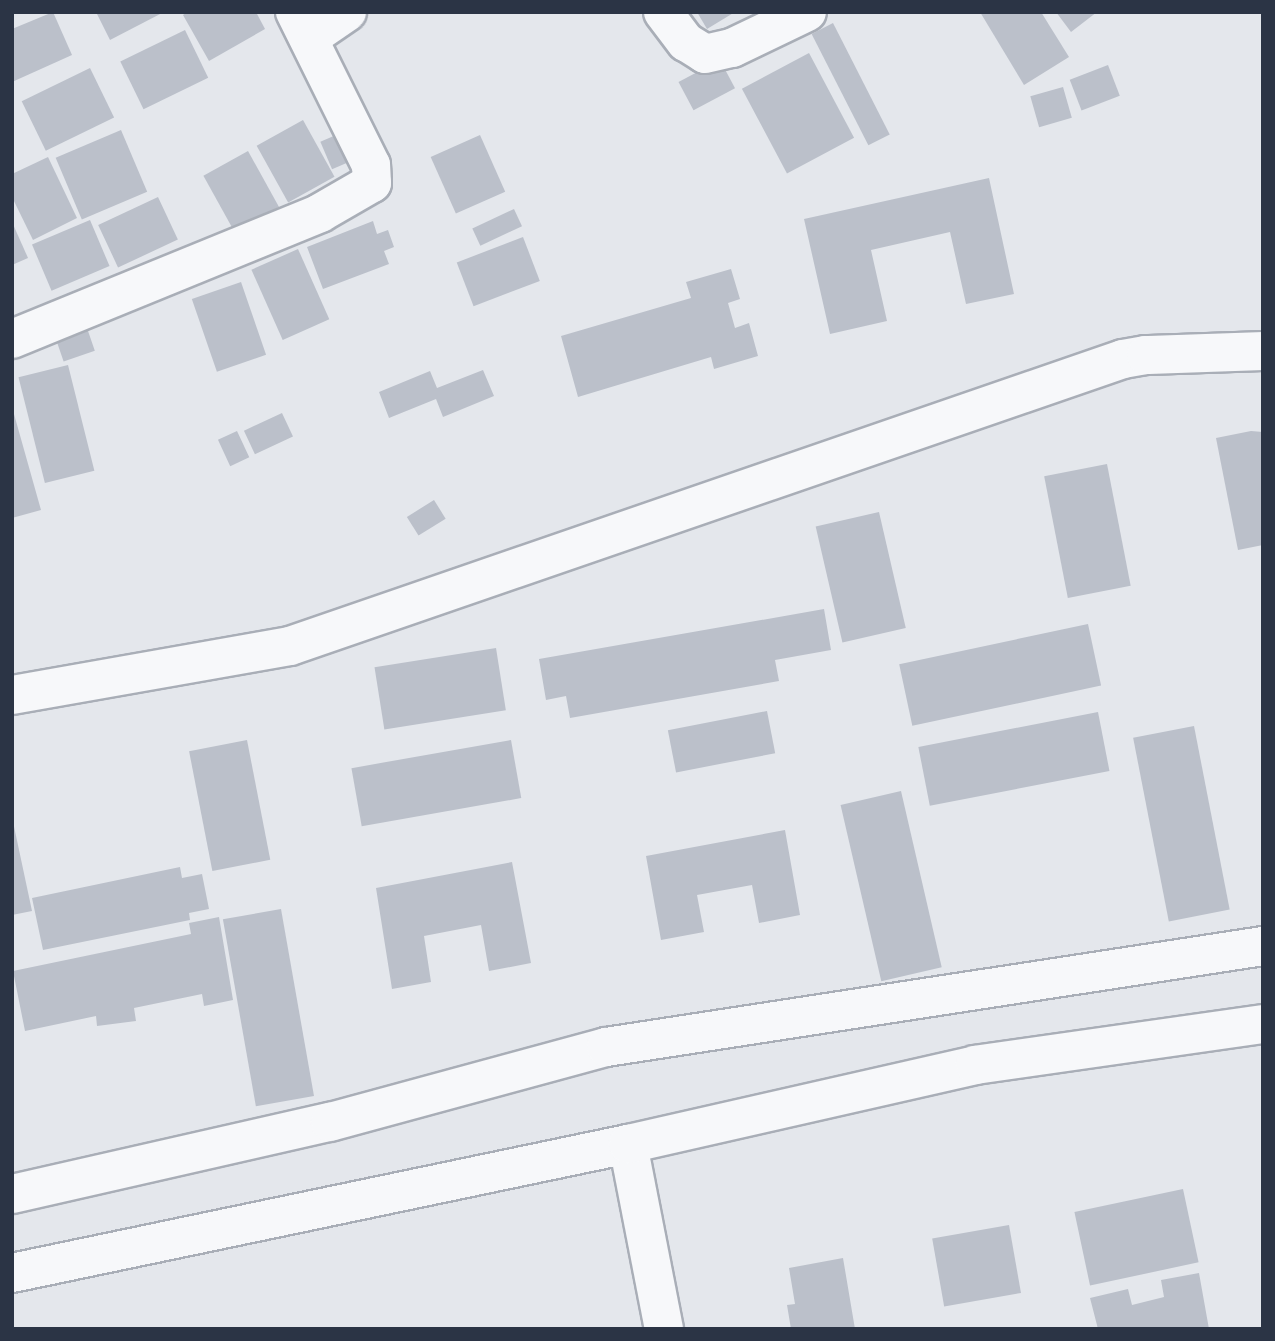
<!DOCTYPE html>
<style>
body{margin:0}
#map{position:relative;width:1275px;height:1341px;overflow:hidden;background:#e4e7ec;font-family:Helvetica,sans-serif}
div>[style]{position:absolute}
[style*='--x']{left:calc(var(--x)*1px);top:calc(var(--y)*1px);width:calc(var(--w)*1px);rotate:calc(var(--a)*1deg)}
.building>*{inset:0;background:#bbc0ca;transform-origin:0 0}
.roads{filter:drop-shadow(2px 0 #a9aeb7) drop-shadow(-2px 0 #a9aeb7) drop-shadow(0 2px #a9aeb7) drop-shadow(0 -2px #a9aeb7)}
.minor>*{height:38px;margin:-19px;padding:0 19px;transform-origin:19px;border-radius:19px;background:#f7f8fa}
span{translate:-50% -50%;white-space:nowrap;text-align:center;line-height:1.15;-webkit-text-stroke:6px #f4f6f9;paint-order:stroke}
.frame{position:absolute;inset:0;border:14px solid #2b3445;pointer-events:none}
</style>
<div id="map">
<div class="building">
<div style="clip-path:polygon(53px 12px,72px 55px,12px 82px,12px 29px)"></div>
<div style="clip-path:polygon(96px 12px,164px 12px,110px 40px)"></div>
<div style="clip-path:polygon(187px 12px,256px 12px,265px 29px,209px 61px,183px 15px)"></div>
<div style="clip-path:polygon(697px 12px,735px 12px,707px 29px)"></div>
<div style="clip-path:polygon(980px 12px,1041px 12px,1069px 57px,1024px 85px)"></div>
<div style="clip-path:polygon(1056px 12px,1097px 12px,1071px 32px)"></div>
<div style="left:833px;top:23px;width:125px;height:24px;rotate:63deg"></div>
<div style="left:185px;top:30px;width:53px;height:72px;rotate:64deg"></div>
<div style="left:809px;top:53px;width:96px;height:76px;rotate:62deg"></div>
<div style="left:720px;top:60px;width:32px;height:47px;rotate:62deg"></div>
<div style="left:1108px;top:65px;width:33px;height:41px;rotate:69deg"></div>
<div style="left:90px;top:68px;width:55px;height:76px;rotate:64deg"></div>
<div style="left:1063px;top:87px;width:32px;height:34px;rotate:74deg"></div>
<div style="left:303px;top:120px;width:65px;height:53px;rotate:61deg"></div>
<div style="left:121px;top:130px;width:67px;height:71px;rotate:67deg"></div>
<div style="left:336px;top:135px;width:30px;height:17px;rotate:67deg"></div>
<div style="left:480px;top:135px;width:62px;height:54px;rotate:66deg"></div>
<div style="left:248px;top:151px;width:64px;height:51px;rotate:61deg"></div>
<div style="clip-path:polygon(48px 157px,77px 218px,33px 240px,12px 197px,12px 174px)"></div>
<div style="clip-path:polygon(989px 178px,1014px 294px,966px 304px,950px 232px,871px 250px,887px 321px,830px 334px,804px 219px)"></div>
<div style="left:158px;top:197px;width:47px;height:66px;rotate:65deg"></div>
<div style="left:514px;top:209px;width:19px;height:46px;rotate:65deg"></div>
<div style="left:90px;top:220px;width:50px;height:63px;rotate:67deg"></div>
<div style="clip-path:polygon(373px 221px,377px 234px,388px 230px,394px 247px,384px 251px,389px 264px,323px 289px,307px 247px)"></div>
<div style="clip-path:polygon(12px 222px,28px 258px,12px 265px)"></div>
<div style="left:523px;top:237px;width:47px;height:71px;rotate:69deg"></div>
<div style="left:298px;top:249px;width:77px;height:51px;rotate:66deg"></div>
<div style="clip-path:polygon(731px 269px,740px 299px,728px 303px,735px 328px,749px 323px,758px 356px,714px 369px,711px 357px,578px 397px,561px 336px,691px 298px,686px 282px)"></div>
<div style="left:241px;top:282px;width:77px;height:52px;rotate:71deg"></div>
<div style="left:87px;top:328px;width:24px;height:33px;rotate:71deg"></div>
<div style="left:68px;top:365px;width:109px;height:51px;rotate:76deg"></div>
<div style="clip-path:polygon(483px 370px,494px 396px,443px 417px,436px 399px,389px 418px,379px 392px,430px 371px,437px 388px)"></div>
<div style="clip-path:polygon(12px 407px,41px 510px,12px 518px)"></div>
<div style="left:282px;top:413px;width:26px;height:42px;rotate:65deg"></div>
<div style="left:237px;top:431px;width:29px;height:21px;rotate:65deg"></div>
<div style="clip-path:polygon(1251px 431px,1263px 432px,1263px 545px,1238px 550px,1216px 438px)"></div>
<div style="left:1107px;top:464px;width:124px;height:64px;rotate:79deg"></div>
<div style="left:434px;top:500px;width:22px;height:32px;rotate:58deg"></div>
<div style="left:879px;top:512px;width:119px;height:65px;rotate:77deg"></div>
<div style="clip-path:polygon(824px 609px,831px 650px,775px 660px,779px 681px,570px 718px,566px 696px,546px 700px,539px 659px)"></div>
<div style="left:1088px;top:624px;width:63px;height:193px;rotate:78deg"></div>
<div style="left:496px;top:648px;width:63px;height:123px;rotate:81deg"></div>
<div style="left:767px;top:711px;width:43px;height:101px;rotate:79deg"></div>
<div style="left:1098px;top:712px;width:60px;height:183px;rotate:79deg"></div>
<div style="left:1194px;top:726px;width:187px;height:62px;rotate:79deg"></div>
<div style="left:247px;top:740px;width:122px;height:59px;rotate:79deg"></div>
<div style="left:511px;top:740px;width:59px;height:162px;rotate:80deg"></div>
<div style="left:901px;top:791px;width:181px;height:62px;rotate:77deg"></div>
<div style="clip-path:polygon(12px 817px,32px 911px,12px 915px)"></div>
<div style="clip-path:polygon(785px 830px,800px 915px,759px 923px,752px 885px,697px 895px,704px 932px,661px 940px,646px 856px)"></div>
<div style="clip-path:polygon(512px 862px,531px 963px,489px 971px,481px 925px,424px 936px,431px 982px,392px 989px,376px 888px)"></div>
<div style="clip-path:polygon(180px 867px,182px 878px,202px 874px,209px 909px,189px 913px,190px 920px,43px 950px,32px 898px)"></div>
<div style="left:281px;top:909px;width:190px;height:59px;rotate:80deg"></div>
<div style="clip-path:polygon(219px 917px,233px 1000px,204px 1006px,202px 994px,134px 1008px,136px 1021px,97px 1026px,96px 1016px,25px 1031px,13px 971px,191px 934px,189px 923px)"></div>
<div style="left:1183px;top:1189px;width:75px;height:111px;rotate:78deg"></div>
<div style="left:1009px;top:1225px;width:69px;height:78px;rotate:80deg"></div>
<div style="clip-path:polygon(843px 1258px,855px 1329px,791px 1329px,787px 1305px,795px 1304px,789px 1268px)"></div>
<div style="clip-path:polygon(1199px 1273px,1209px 1329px,1098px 1329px,1090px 1298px,1128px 1289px,1132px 1305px,1164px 1297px,1161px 1280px)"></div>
</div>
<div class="roads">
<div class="minor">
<div style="--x:663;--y:12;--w:38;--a:53"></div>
<div style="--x:686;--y:42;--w:22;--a:32"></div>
<div style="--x:705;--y:54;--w:28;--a:-13"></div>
<div style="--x:732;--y:48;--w:83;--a:-25.6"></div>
<div style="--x:309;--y:38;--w:46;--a:-34.4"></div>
<div style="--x:12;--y:339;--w:333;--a:-22.2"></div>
<div style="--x:320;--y:213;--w:60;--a:-30"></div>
<div style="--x:372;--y:183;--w:18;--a:-93"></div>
<div style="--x:371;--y:165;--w:171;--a:-116.4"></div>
<div style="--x:12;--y:695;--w:282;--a:-10"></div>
<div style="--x:290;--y:646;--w:881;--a:-19.01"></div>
<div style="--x:1123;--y:359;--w:23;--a:-10"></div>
<div style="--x:1146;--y:355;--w:117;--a:-2"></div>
<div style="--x:628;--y:1144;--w:188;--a:79"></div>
<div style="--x:12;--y:1194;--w:326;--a:-12.8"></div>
<div style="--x:330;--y:1122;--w:286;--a:-15.2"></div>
<div style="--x:606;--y:1047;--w:665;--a:-8.74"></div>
<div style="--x:12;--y:1273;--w:629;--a:-11.83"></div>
<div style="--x:628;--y:1144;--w:356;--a:-12.8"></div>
<div style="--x:975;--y:1065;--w:291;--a:-8.1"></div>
</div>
</div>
<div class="frame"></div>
</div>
